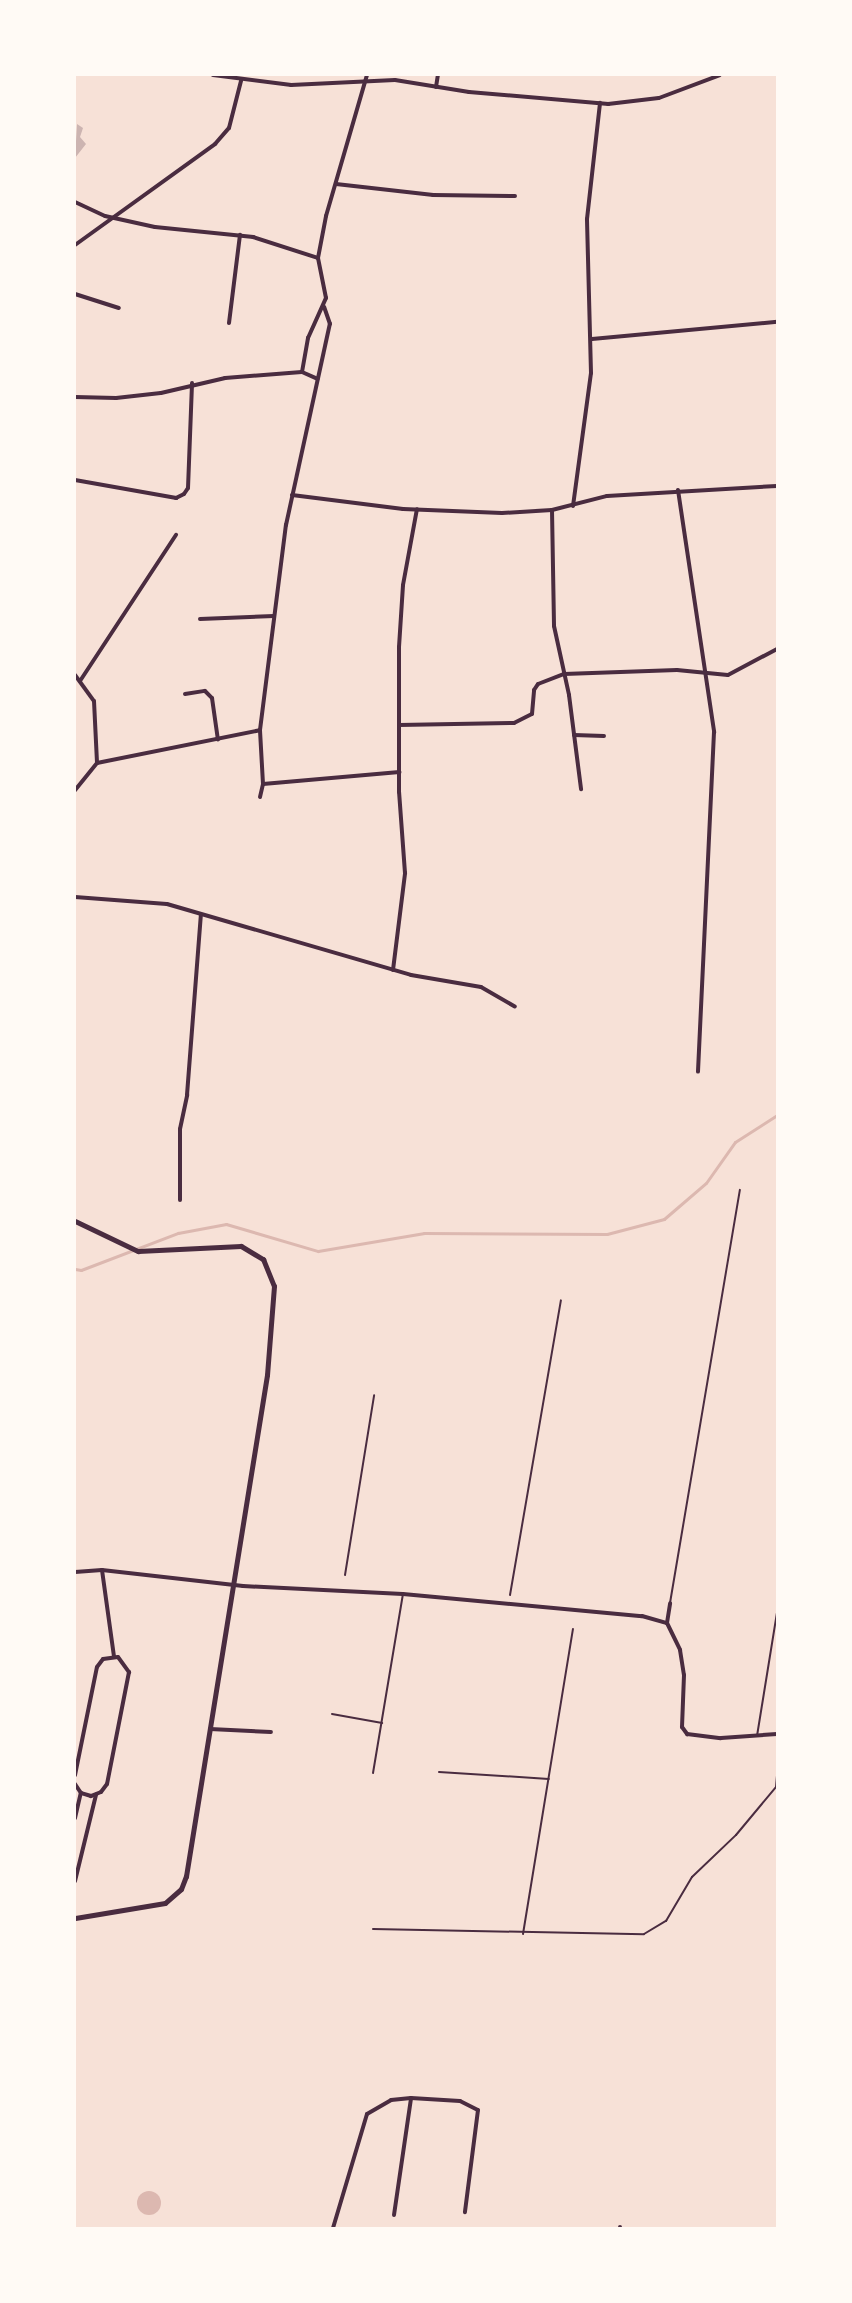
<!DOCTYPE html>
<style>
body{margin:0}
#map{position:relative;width:852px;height:2303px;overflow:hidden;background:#f7e1d7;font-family:"PT Sans",sans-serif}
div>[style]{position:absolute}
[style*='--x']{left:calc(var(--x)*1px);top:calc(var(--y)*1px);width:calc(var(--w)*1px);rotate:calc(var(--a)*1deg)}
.water>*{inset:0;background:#dcb8b0}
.round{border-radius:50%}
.stream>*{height:3px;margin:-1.5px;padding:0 1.5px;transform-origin:1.5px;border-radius:1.5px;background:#dcb8b0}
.building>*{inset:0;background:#ccb4b1}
.service>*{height:2px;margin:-1px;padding:0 1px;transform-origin:1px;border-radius:1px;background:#4a2c40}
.minor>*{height:4px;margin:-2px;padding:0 2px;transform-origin:2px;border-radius:2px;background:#4a2c40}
.tertiary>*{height:5px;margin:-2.5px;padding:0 2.5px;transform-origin:2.5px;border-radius:2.5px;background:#4a2c40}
span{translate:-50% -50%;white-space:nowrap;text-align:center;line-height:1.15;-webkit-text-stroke:4.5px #fffaf5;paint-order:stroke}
.frame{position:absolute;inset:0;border:76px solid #fffaf5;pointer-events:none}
</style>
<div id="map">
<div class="water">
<div class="round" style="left:137px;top:2191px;width:24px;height:24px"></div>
</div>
<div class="stream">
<div style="--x:75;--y:1269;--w:6;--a:9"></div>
<div style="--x:81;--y:1270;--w:104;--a:-20.9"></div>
<div style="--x:178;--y:1233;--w:49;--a:-10.6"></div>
<div style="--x:226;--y:1224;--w:96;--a:16.4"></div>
<div style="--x:318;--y:1251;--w:108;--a:-9.6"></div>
<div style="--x:424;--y:1233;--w:183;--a:0.3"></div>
<div style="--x:607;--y:1234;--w:59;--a:-14.7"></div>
<div style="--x:664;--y:1219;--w:55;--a:-40.6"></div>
<div style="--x:706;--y:1183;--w:50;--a:-54.7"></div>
<div style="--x:735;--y:1142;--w:50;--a:-32.7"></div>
</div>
<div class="building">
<div style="clip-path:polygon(77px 124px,83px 128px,80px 137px,86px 144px,75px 158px)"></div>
</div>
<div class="service">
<div style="--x:345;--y:1575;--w:182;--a:-80.8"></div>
<div style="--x:510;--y:1595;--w:299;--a:-80.2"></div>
<div style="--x:670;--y:1603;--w:419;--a:-80.4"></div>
<div style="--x:332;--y:1714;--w:51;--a:10.2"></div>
<div style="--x:757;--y:1736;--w:125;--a:-80.8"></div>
<div style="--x:439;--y:1772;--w:110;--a:3.6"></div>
<div style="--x:373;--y:1773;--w:181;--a:-80.5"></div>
<div style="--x:373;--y:1929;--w:271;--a:1.1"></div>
<div style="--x:644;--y:1934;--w:26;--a:-31"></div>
<div style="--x:666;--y:1921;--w:51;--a:-59.4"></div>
<div style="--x:692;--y:1877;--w:61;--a:-43.7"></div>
<div style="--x:736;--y:1835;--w:62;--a:-50.2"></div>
<div style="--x:776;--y:1787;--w:11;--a:-85"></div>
<div style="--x:523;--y:1934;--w:309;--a:-80.7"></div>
</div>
<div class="minor">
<div style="--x:213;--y:75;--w:79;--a:7.3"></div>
<div style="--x:291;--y:85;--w:104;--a:-2.8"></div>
<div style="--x:395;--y:80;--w:75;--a:9.2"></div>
<div style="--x:469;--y:92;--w:140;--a:4.9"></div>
<div style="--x:608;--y:104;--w:51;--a:-6.7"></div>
<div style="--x:659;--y:98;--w:65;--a:-20.7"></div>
<div style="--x:436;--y:87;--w:12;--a:-81"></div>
<div style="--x:336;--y:184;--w:98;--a:6.5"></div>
<div style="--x:433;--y:195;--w:82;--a:0.7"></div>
<div style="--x:75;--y:202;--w:33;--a:25"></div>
<div style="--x:105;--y:216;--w:51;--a:12.4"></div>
<div style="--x:155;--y:227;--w:99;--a:5.8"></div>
<div style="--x:253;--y:237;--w:68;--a:17.9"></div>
<div style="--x:75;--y:245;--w:173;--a:-35.8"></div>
<div style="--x:215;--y:144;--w:21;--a:-49"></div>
<div style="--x:229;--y:128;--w:49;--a:-75.7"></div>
<div style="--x:75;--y:294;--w:46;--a:17.7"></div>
<div style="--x:229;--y:323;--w:89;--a:-82.9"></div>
<div style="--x:592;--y:339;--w:186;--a:-5.3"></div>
<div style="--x:302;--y:372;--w:35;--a:-80"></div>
<div style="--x:308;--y:338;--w:44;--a:-65.8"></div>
<div style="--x:326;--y:298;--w:41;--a:-101.3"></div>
<div style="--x:318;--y:258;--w:43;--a:-79.2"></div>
<div style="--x:326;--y:216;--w:147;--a:-73.8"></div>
<div style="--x:75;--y:397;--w:41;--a:1.4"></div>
<div style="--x:116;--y:398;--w:45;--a:-6.3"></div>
<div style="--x:161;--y:393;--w:66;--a:-13.2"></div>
<div style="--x:225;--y:378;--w:77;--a:-4.5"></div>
<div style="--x:302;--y:372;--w:17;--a:24"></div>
<div style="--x:75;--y:480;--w:103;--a:10.1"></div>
<div style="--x:176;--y:498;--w:9;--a:-27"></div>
<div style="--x:184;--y:494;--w:7;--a:-56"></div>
<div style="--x:188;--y:488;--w:105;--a:-87.8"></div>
<div style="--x:678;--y:490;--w:245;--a:81.5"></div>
<div style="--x:714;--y:732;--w:340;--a:92.7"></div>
<div style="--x:292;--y:495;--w:112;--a:7.2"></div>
<div style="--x:403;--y:509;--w:99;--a:2.3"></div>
<div style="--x:502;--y:513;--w:50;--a:-3.4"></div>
<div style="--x:552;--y:510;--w:57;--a:-14.3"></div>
<div style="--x:607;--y:496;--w:170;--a:-3.4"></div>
<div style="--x:573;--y:506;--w:134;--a:-82.3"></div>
<div style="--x:591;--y:373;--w:154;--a:-91.5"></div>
<div style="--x:587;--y:219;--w:117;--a:-83.6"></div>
<div style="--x:552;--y:510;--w:116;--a:89"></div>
<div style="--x:554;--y:626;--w:71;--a:77.7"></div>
<div style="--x:569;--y:695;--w:95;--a:82.7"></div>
<div style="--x:200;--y:619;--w:74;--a:-2.3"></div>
<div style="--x:75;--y:675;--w:32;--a:54"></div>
<div style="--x:94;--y:701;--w:62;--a:87.2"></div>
<div style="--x:97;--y:763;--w:35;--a:129"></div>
<div style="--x:80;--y:681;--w:175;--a:-56.7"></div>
<div style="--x:185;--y:694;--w:20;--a:-9"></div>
<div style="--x:205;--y:691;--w:10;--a:45"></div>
<div style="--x:212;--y:698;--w:42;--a:81.9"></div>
<div style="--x:399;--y:725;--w:115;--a:-1"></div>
<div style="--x:514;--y:723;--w:20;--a:-27"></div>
<div style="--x:532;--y:714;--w:24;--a:-85"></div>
<div style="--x:534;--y:690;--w:7;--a:-56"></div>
<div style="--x:538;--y:684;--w:28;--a:-21"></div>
<div style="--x:564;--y:674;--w:113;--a:-2"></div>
<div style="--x:677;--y:670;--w:51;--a:5.6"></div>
<div style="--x:728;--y:675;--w:55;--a:-28"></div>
<div style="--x:574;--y:735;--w:30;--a:2"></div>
<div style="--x:97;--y:763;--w:166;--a:-11.4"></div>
<div style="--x:263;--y:784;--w:137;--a:-5"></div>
<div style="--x:260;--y:797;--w:13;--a:-77"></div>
<div style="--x:263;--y:784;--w:54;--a:-93.2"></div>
<div style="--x:260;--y:730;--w:207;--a:-82.8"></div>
<div style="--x:286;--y:525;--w:206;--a:-77.7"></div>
<div style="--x:330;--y:324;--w:18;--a:-109"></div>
<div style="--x:75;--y:897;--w:92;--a:4.4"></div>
<div style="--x:167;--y:904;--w:254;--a:16.2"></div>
<div style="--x:411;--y:975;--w:71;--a:9.7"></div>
<div style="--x:481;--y:987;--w:39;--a:30"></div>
<div style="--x:393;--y:970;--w:98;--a:-82.9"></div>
<div style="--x:405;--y:873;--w:81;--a:-94.2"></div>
<div style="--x:399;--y:792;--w:145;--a:-90"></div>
<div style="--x:399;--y:647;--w:62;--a:-86.3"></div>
<div style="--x:403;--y:585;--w:77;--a:-79.6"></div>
<div style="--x:180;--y:1200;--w:71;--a:-90"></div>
<div style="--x:180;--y:1129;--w:35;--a:-78"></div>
<div style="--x:187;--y:1095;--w:181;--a:-85.6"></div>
<div style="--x:102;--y:1570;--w:87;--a:82.1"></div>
<div style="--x:75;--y:1572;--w:27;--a:-4"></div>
<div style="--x:102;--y:1570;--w:142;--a:6.5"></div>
<div style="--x:243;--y:1586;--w:160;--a:2.9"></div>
<div style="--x:403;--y:1594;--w:240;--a:5.3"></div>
<div style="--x:642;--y:1616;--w:26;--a:16"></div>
<div style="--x:667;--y:1623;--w:30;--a:64"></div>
<div style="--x:680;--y:1650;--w:25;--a:81"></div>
<div style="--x:684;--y:1675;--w:52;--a:92.2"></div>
<div style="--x:682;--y:1727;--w:9;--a:54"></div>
<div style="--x:687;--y:1734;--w:34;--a:7"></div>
<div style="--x:721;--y:1738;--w:56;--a:-4.1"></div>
<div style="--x:667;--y:1623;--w:20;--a:-81"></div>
<div style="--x:210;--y:1729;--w:61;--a:2.8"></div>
<div style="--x:75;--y:1775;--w:110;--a:-78.5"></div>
<div style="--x:97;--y:1667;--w:10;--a:-53"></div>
<div style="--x:103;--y:1659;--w:15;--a:-8"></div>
<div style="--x:118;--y:1657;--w:19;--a:54"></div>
<div style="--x:129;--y:1672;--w:114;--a:101.1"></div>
<div style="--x:107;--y:1784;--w:10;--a:127"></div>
<div style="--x:101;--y:1792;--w:11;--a:158"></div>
<div style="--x:91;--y:1796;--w:10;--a:-163"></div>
<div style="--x:81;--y:1793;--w:11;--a:-124"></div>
<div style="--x:75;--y:1818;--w:26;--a:-77"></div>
<div style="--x:75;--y:1881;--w:89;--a:-76.3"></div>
<div style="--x:394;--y:2215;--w:118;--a:-81.7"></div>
<div style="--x:333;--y:2228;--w:119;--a:-73.4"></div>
<div style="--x:367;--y:2114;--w:28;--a:-30"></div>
<div style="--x:391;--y:2100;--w:20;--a:-6"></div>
<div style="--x:411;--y:2098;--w:49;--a:3.5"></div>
<div style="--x:460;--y:2101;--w:20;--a:27"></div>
<div style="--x:478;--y:2110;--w:103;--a:97.3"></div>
<div style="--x:620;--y:2228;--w:1;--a:-90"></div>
</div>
<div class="tertiary">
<div style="--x:75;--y:1221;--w:70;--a:25.5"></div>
<div style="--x:138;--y:1251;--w:103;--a:-2.8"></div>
<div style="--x:241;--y:1246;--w:26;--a:31"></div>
<div style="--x:263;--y:1259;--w:29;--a:68"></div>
<div style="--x:274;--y:1286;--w:89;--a:94.5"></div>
<div style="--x:267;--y:1375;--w:508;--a:99.18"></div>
<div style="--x:186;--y:1876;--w:14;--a:111"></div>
<div style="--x:181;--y:1889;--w:21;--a:139"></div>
<div style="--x:165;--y:1903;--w:91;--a:170.5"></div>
</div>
<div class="frame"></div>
</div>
